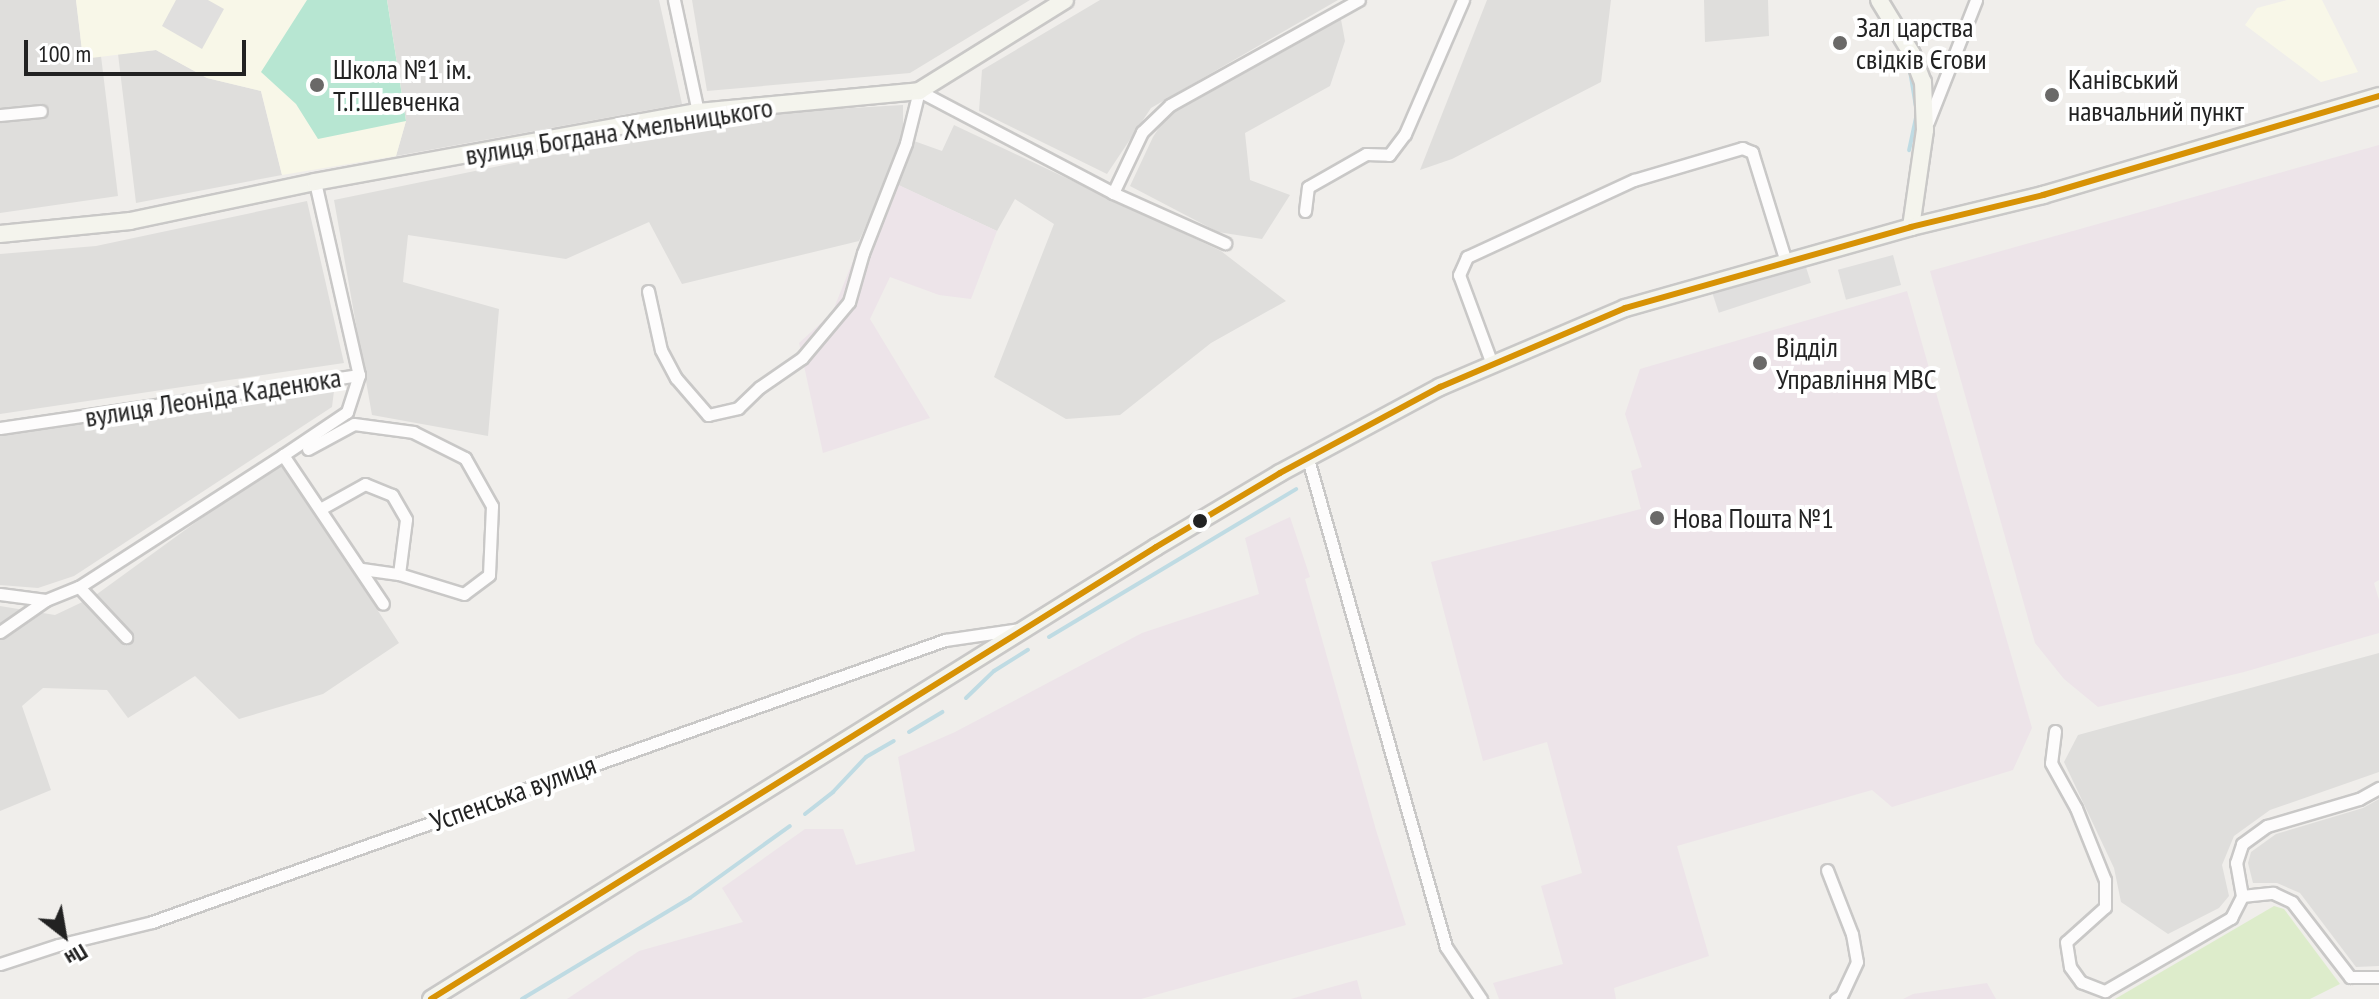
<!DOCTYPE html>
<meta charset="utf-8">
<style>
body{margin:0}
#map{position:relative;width:2379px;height:999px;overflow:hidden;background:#f0eeeb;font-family:"PT Sans Narrow",sans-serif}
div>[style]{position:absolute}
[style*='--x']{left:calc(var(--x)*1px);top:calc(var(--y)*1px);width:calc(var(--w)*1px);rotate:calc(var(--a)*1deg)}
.residential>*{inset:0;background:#dfdedc}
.industrial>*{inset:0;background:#ede4e9}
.education>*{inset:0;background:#f8f7e8}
.grass>*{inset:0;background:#ddeccb}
.pitch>*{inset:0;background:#b7e6d2}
.parking>*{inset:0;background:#e0dfde;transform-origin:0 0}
.stream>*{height:4px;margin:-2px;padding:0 2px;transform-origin:2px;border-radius:2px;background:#bfdbe3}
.roads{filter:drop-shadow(2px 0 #c9c8c7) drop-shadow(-2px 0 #c9c8c7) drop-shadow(0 2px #c9c8c7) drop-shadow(0 -2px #c9c8c7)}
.street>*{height:11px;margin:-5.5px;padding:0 5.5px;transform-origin:5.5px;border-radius:5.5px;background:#fdfcfc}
.secondary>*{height:16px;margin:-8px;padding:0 8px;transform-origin:8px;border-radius:8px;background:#f4f4ed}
.bus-1>*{height:6px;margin:-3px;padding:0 3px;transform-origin:3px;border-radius:3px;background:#d79205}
.dots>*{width:22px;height:22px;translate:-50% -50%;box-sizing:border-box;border:4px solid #fff;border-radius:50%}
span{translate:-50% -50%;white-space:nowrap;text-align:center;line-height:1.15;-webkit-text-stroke:8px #fff;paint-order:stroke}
.poi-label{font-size:28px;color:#222}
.left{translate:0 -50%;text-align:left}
.street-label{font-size:28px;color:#222}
.north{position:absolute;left:24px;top:895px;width:80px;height:80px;-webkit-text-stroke:6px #fff;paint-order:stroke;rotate:149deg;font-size:22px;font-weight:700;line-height:32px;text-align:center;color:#222}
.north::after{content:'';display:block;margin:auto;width:28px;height:36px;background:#222;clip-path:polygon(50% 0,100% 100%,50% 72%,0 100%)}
.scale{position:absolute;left:24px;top:40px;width:222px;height:36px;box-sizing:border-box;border:4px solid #222;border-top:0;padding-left:10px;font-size:24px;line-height:28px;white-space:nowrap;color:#222;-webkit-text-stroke:6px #fff;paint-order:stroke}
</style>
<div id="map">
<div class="residential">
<div style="clip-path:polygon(0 0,76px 0,83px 58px,101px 56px,118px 196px,0 213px)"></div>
<div style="clip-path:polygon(387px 0,659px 0,682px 104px,396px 156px,406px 121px)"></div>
<div style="clip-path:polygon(692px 0,1030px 0,910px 73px,707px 91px)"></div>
<div style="clip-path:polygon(1100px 0,1338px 0,1151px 108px,1107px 174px,979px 111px,982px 70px)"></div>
<div style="clip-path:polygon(1487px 0,1611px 0,1601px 82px,1452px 159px,1420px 170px)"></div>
<div style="clip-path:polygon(1704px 0,1768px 0,1769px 36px,1705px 42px)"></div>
<div style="clip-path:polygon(1340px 14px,1345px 41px,1330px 86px,1245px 133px,1250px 180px,1290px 195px,1262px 239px,1218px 232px,1130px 186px,1153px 137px,1172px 108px)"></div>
<div style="clip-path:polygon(156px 50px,207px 78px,261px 91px,282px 175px,136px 203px,118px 54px)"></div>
<div style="clip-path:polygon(903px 105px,903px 141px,859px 241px,682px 284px,649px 222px,566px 259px,408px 235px,403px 282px,499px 309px,488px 436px,372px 415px,334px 200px,689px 127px,800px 111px)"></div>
<div style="clip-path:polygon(954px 125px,1221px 251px,1286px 301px,1211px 343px,1120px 415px,1066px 419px,994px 377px,1054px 224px,1015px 199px,997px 231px,898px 185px,914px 141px,942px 151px)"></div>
<div style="clip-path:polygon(307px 201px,344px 363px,0 414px,0 254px,96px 246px)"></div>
<div style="clip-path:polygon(334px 391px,332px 407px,74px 576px,38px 588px,0 585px,0 433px)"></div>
<div style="clip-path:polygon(280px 461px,399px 643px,323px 694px,239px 719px,195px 676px,128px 718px,107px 690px,43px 688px,22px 706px,51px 790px,0 811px,0 606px,55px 615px,93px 597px)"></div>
<div style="clip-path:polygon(2379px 653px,2379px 772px,2270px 810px,2234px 836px,2222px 865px,2229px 896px,2219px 908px,2168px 934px,2121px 902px,2114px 868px,2064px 762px,2078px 735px)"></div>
<div style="clip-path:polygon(2379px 799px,2379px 966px,2356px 967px,2300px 893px,2277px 883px,2253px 883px,2248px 863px,2251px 852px,2276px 834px,2363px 808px)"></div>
</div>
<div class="industrial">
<div style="clip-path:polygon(2379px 145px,2379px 580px,2374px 583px,2379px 600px,2379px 633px,2244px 672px,2098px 707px,2064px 679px,2035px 643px,1930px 271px)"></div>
<div style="clip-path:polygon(886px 179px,997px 231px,971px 299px,939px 295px,890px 277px,870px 319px,930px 418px,823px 453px,799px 343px,832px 313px)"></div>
<div style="clip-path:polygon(1907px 291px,2032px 728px,2013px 770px,1892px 807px,1872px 790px,1677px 846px,1709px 956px,1614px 988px,1616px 999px,1499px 999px,1493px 983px,1563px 964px,1541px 886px,1582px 873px,1547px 742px,1483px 761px,1431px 562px,1641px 509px,1631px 471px,1642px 467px,1625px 414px,1640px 369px)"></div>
<div style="clip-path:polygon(1290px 517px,1310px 577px,1305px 579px,1376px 830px,1406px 925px,1141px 999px,567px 999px,639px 951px,743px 922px,722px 888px,805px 829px,843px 829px,856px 865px,915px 851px,898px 757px,955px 732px,1142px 633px,1259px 594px,1245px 538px)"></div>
<div style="clip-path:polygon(1357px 980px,1362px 999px,1291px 999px,1328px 988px)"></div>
<div style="clip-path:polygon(1987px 983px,1996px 999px,1903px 999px,1913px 994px)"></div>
</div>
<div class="education">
<div style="clip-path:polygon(76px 0,387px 0,406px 121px,396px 156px,282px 175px,261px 91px,207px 78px,156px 50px,83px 59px)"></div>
<div style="clip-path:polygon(2287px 0,2322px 0,2358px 72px,2321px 82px,2245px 25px,2257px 8px)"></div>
</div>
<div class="grass">
<div style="clip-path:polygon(2274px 906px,2284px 909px,2340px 984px,2310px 999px,2115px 999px)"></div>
</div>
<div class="pitch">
<div style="clip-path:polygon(307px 0,387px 0,406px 121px,318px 139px,296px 104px,261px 72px)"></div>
</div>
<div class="parking">
<div style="clip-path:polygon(176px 0,208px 0,224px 9px,202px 49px,162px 26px)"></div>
<div style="left:1893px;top:255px;width:31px;height:57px;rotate:75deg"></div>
<div style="left:1803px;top:258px;width:26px;height:97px;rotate:72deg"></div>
</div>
<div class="stream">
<div style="--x:1909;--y:65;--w:49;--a:80.5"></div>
<div style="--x:1917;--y:113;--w:38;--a:102"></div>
<div style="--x:1049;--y:637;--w:288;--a:-30.9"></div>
<div style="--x:966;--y:698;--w:39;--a:-44"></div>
<div style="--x:994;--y:671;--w:40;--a:-32"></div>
<div style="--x:909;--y:732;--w:39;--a:-31"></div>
<div style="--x:805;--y:814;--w:36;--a:-38"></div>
<div style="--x:833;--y:792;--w:48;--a:-46.7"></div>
<div style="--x:866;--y:757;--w:32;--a:-30"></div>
<div style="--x:522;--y:999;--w:196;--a:-31"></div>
<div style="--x:690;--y:898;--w:123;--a:-35.8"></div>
</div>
<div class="roads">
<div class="street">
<div style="--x:674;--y:0;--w:115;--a:77.9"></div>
<div style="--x:0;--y:115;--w:41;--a:-5.6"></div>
<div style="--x:1928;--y:122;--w:131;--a:-68.5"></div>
<div style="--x:315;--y:182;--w:198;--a:77.2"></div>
<div style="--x:1113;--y:193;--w:68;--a:-64.6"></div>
<div style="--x:1142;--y:132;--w:39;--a:-44"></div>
<div style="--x:1170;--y:105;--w:216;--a:-29.1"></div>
<div style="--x:1305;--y:211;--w:24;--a:-83"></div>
<div style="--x:1308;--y:187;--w:67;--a:-29.6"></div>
<div style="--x:1366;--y:154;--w:23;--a:2"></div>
<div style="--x:1389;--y:155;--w:26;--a:-53"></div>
<div style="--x:1405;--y:134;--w:146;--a:-66.6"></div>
<div style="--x:648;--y:291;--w:60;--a:77.6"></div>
<div style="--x:661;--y:350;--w:32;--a:62"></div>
<div style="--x:676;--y:378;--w:49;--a:49.1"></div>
<div style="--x:708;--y:415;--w:31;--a:-13"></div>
<div style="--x:738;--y:408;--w:30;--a:-44"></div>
<div style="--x:760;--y:387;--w:51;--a:-34.6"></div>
<div style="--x:802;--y:358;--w:73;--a:-50"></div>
<div style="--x:849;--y:302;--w:51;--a:-74.1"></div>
<div style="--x:863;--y:253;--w:118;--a:-68.6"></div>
<div style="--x:906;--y:143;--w:54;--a:-76"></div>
<div style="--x:919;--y:91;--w:219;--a:27.7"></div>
<div style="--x:1113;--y:193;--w:123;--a:24.1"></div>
<div style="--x:1492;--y:364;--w:95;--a:-110.3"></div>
<div style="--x:1459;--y:275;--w:20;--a:-66"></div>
<div style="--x:1467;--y:257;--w:184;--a:-24.8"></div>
<div style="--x:1634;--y:180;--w:113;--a:-16.5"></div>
<div style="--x:1742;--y:148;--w:11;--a:22"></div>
<div style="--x:1752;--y:152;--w:115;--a:72.8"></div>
<div style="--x:359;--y:375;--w:39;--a:108"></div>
<div style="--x:347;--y:412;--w:77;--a:146.1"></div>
<div style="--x:283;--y:455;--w:179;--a:56.1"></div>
<div style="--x:0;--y:428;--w:363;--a:-8.4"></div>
<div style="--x:308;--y:449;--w:52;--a:-28.5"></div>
<div style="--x:354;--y:424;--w:60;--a:7.7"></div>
<div style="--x:413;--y:432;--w:58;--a:26.6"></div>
<div style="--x:465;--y:458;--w:55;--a:60.6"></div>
<div style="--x:492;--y:506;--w:69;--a:92.5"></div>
<div style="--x:489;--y:575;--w:31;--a:143"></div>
<div style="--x:464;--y:594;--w:68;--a:-162.9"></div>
<div style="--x:399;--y:574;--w:55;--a:-82.7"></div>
<div style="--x:406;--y:519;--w:28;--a:-120"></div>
<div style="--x:392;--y:495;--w:29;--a:-158"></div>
<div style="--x:365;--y:484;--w:49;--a:150.8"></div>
<div style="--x:1308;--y:459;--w:507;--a:74.21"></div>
<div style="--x:1446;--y:947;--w:63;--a:56.1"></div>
<div style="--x:362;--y:569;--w:37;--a:8"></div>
<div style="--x:79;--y:587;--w:69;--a:46.8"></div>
<div style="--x:0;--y:594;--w:46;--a:7.4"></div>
<div style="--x:46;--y:600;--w:35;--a:-22"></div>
<div style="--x:79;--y:587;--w:243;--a:-32.9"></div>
<div style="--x:0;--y:632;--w:56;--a:-34.8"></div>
<div style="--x:2055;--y:731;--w:32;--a:97"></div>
<div style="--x:2051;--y:763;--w:51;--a:60.9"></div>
<div style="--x:2076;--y:808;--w:78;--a:68.1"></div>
<div style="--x:2105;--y:880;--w:27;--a:90"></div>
<div style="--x:2105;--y:907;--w:52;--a:138.1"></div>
<div style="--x:2066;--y:942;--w:25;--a:81"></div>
<div style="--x:2070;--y:967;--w:19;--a:54"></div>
<div style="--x:2081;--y:982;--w:26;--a:21"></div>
<div style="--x:2105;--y:991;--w:146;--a:-30.1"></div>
<div style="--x:2231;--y:918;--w:25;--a:-63"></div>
<div style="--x:2242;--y:896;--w:34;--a:-100"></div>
<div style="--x:2236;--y:863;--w:20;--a:-72"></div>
<div style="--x:2242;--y:844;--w:31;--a:-36"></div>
<div style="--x:2267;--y:826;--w:96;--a:-16.4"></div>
<div style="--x:2359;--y:799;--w:23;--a:-29"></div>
<div style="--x:1827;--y:870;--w:69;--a:68.7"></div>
<div style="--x:1852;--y:934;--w:28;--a:80"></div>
<div style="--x:1857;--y:962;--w:38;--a:115"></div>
<div style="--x:1841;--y:996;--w:6;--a:149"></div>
<div style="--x:2242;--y:896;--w:31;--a:-6"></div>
<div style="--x:2273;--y:893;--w:21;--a:25"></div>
<div style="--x:2292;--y:902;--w:95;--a:52.3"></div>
<div style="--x:2350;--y:977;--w:29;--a:0"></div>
<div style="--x:0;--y:964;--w:61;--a:-18.1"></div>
<div style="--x:58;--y:945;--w:97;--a:-13.7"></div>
<div style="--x:152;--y:922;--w:842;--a:-19.58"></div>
<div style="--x:945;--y:640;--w:76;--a:-8.3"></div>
</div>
<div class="secondary">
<div style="--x:1879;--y:0;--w:63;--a:58.6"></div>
<div style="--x:1912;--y:54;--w:30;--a:69"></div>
<div style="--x:1923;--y:82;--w:48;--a:87.6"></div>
<div style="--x:1925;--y:130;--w:98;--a:98.2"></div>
<div style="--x:0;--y:234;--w:131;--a:-5.7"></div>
<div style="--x:130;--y:221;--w:189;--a:-11.9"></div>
<div style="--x:315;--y:182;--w:389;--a:-10.4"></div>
<div style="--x:698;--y:112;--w:222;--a:-5.4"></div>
<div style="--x:919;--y:91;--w:172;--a:-31.9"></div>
<div style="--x:431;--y:999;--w:854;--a:-31.94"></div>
<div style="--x:1156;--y:547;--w:144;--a:-30.8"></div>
<div style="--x:1280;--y:473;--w:182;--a:-28.3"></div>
<div style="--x:1440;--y:387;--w:201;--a:-23.1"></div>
<div style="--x:1625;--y:308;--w:297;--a:-15.8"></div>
<div style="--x:1911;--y:227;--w:136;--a:-13.6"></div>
<div style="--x:2043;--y:195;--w:350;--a:-16.4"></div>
</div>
</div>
<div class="bus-1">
<div style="--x:431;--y:999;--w:854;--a:-31.94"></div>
<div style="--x:1156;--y:547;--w:144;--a:-30.8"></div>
<div style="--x:1280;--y:473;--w:182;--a:-28.3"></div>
<div style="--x:1440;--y:387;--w:201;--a:-23.1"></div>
<div style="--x:1625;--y:308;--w:297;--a:-15.8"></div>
<div style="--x:1911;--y:227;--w:136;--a:-13.6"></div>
<div style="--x:2043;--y:195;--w:350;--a:-16.4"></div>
</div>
<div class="dots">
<div style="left:1840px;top:43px;background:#6a6968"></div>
<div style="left:317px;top:85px;background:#6a6968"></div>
<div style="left:2052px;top:95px;background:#6a6968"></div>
<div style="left:1760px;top:363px;background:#6a6968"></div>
<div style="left:1657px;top:518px;background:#6a6968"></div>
<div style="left:1200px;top:521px;background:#222"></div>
</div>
<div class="poi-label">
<span class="left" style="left:1856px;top:43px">Зал царства<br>свідків Єгови</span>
<span class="left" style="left:333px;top:85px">Школа №1 ім.<br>Т.Г.Шевченка</span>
<span class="left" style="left:2068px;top:95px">Канівський<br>навчальний пункт</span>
<span class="left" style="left:1776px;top:363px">Відділ<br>Управління МВС</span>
<span class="left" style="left:1673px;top:518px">Нова Пошта №1</span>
</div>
<div class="street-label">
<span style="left:619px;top:131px;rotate:-9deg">вулиця Богдана Хмельницького</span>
<span style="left:213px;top:397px;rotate:-9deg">вулиця Леоніда Каденюка</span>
<span style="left:513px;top:793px;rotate:-20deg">Успенська вулиця</span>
</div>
<div class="north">Пн</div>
<div class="scale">100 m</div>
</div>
